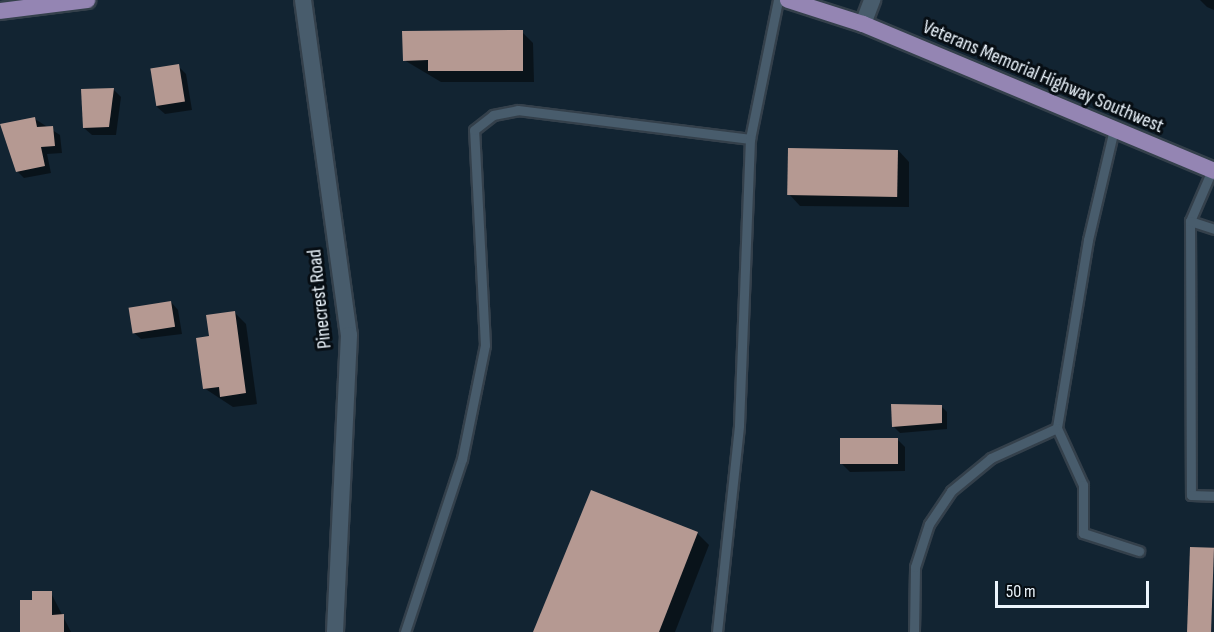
<!DOCTYPE html>
<style>
body{margin:0}
#map{position:relative;width:1214px;height:632px;overflow:hidden;background:#122432;font-family:"Sofia Sans Condensed",sans-serif}
div>[style]{position:absolute}
[style*='--x']{left:calc(var(--x)*1px);top:calc(var(--y)*1px);width:calc(var(--w)*1px);rotate:calc(var(--a)*1deg)}
.shadow>*{inset:0;background:#0007}
.building>*{inset:0;background:#b59992;transform-origin:0 0}
.roads{filter:drop-shadow(2px 0 #34404b) drop-shadow(-2px 0 #34404b) drop-shadow(0 2px #34404b) drop-shadow(0 -2px #34404b)}
.service>*{height:9px;margin:-4.5px;padding:0 4.5px;transform-origin:4.5px;border-radius:4.5px;background:#485c6c}
.minor>*{height:16px;margin:-8px;padding:0 8px;transform-origin:8px;border-radius:8px;background:#485c6c}
.primary>*{height:16px;margin:-8px;padding:0 8px;transform-origin:8px;border-radius:8px;background:#9485b3}
span{translate:-50% -50%;white-space:nowrap;text-align:center;line-height:1.15;-webkit-text-stroke:6px #060d13;paint-order:stroke}
.street-label{font-size:20px;color:#ecf5fd}
.scale{position:absolute;left:995px;top:581px;width:154px;height:27px;box-sizing:border-box;border:3px solid #ecf5fd;border-top:0;padding-left:8px;font-size:18px;line-height:21px;white-space:nowrap;color:#ecf5fd;-webkit-text-stroke:4px #060d13;paint-order:stroke}
</style>
<div id="map">
<div class="shadow">
<div style="clip-path:polygon(1200px 0,1214px 0,1214px 10px,1207px 7px)"></div>
<div style="clip-path:polygon(522px 32px,533px 43px,534px 82px,441px 82px,404px 60px)"></div>
<div style="clip-path:polygon(178px 66px,186px 74px,192px 110px,165px 114px,157px 107px)"></div>
<div style="clip-path:polygon(113px 89px,121px 97px,116px 135px,92px 135px,84px 128px)"></div>
<div style="clip-path:polygon(35px 119px,60px 135px,62px 153px,47px 154px,51px 173px,24px 178px,17px 171px)"></div>
<div style="clip-path:polygon(898px 150px,909px 162px,909px 207px,800px 206px,789px 194px)"></div>
<div style="clip-path:polygon(171px 302px,178px 310px,182px 334px,141px 339px,133px 332px)"></div>
<div style="clip-path:polygon(235px 313px,246px 324px,257px 404px,233px 407px,204px 388px,211px 338px)"></div>
<div style="clip-path:polygon(941px 406px,947px 412px,947px 429px,900px 433px,894px 427px)"></div>
<div style="clip-path:polygon(897px 439px,905px 447px,905px 471px,850px 472px,842px 464px)"></div>
<div style="clip-path:polygon(697px 533px,709px 545px,675px 632px,534px 632px)"></div>
<div style="clip-path:polygon(51px 593px,71px 632px,22px 632px)"></div>
</div>
<div class="building">
<div style="clip-path:polygon(523px 30px,523px 71px,428px 71px,428px 60px,403px 61px,402px 31px)"></div>
<div style="left:179px;top:64px;width:38px;height:29px;rotate:81deg"></div>
<div style="clip-path:polygon(114px 88px,109px 127px,83px 128px,81px 89px)"></div>
<div style="clip-path:polygon(35px 117px,37px 127px,53px 126px,55px 146px,41px 147px,45px 166px,16px 172px,0 124px)"></div>
<div style="left:788px;top:148px;width:110px;height:47px;rotate:1deg"></div>
<div style="left:171px;top:301px;width:26px;height:43px;rotate:81deg"></div>
<div style="clip-path:polygon(235px 311px,246px 393px,220px 397px,219px 387px,203px 389px,196px 338px,209px 336px,206px 315px)"></div>
<div style="clip-path:polygon(891px 404px,942px 405px,942px 423px,892px 427px)"></div>
<div style="left:898px;top:438px;width:26px;height:58px;rotate:90deg"></div>
<div style="clip-path:polygon(591px 490px,698px 532px,659px 632px,533px 632px)"></div>
<div style="left:1190px;top:547px;width:24px;height:85px;rotate:2deg"></div>
<div style="clip-path:polygon(32px 591px,52px 591px,52px 615px,64px 614px,64px 632px,20px 632px,20px 600px,32px 600px)"></div>
</div>
<div class="roads">
<div class="service">
<div style="--x:1114;--y:129;--w:114;--a:103.2"></div>
<div style="--x:1088;--y:240;--w:191;--a:99.4"></div>
<div style="--x:1057;--y:428;--w:63;--a:65.5"></div>
<div style="--x:1083;--y:485;--w:48;--a:90"></div>
<div style="--x:1083;--y:533;--w:59;--a:17.8"></div>
<div style="--x:1212;--y:170;--w:56;--a:113.3"></div>
<div style="--x:1190;--y:221;--w:274;--a:89.8"></div>
<div style="--x:1191;--y:495;--w:23;--a:2"></div>
<div style="--x:1190;--y:221;--w:25;--a:18"></div>
<div style="--x:405;--y:632;--w:182;--a:-71.8"></div>
<div style="--x:462;--y:459;--w:116;--a:-78.6"></div>
<div style="--x:485;--y:345;--w:215;--a:-92.9"></div>
<div style="--x:474;--y:130;--w:24;--a:-38"></div>
<div style="--x:493;--y:115;--w:25;--a:-11"></div>
<div style="--x:518;--y:110;--w:234;--a:7.1"></div>
<div style="--x:750;--y:139;--w:142;--a:-78.6"></div>
<div style="--x:717;--y:632;--w:208;--a:-83.9"></div>
<div style="--x:739;--y:425;--w:286;--a:-87.8"></div>
<div style="--x:914;--y:632;--w:65;--a:-89.1"></div>
<div style="--x:915;--y:567;--w:45;--a:-72"></div>
<div style="--x:929;--y:524;--w:40;--a:-56"></div>
<div style="--x:951;--y:491;--w:52;--a:-39.5"></div>
<div style="--x:991;--y:458;--w:72;--a:-24.4"></div>
</div>
<div class="minor">
<div style="--x:303;--y:0;--w:338;--a:82.2"></div>
<div style="--x:349;--y:335;--w:297;--a:92.7"></div>
<div style="--x:863;--y:24;--w:26;--a:-69"></div>
</div>
<div class="primary">
<div style="--x:788;--y:0;--w:79;--a:17.7"></div>
<div style="--x:863;--y:24;--w:381;--a:22.7"></div>
<div style="--x:0;--y:11;--w:88;--a:-7.2"></div>
</div>
</div>
<div class="street-label">
<span style="left:1043px;top:77px;rotate:23deg">Veterans Memorial Highway Southwest</span>
<span style="left:320px;top:299px;rotate:-96deg">Pinecrest Road</span>
</div>
<div class="scale">50 m</div>
</div>
